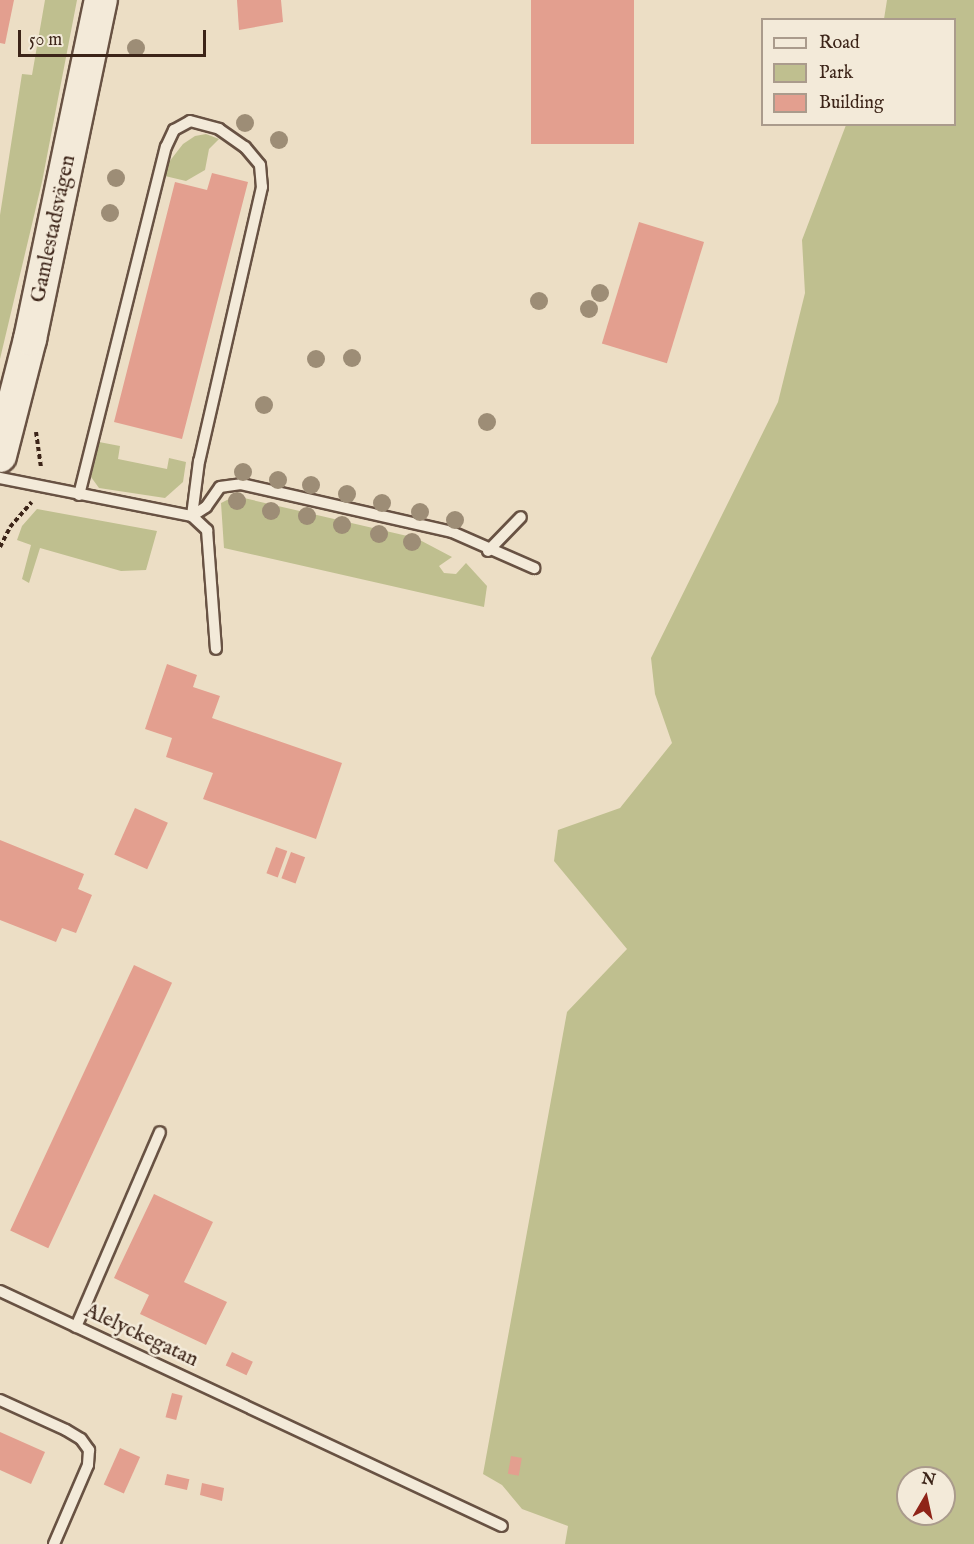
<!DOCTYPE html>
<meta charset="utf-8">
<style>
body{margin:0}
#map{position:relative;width:974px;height:1544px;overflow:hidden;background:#ecdec5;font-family:"IM FELL English",serif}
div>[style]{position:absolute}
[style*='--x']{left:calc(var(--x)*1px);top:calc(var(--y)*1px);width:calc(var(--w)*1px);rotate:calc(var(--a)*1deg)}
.green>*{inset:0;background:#bfbf8f}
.building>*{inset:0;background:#e39f8f;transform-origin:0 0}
.path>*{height:4px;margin-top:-2px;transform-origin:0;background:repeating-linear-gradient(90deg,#3c2418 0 4.5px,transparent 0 7.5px)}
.roads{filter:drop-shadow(2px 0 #685243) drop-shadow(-2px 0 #685243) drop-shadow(0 2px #685243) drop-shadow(0 -2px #685243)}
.lane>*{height:10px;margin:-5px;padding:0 5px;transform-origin:5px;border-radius:5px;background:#f3ead9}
.secondary>*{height:32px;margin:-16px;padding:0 16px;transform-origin:16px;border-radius:16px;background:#f3ead9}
.trees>*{width:18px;height:18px;margin:-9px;border-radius:50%;background:#9d8d76}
span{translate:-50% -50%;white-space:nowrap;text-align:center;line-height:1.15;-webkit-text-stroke:5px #f3ead9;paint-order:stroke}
.street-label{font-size:21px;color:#3c2418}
.legend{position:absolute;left:761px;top:18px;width:195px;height:108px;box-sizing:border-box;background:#f3ead9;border:2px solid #aa9b8c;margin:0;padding:8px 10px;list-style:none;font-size:18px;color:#3c2418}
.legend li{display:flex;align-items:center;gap:12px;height:30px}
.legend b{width:30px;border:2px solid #aa9b8c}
.north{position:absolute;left:896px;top:1466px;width:60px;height:60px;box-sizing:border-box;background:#f3ead9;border:2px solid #aa9b8c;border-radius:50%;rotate:9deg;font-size:16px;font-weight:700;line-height:24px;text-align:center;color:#3c2418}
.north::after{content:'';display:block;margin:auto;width:21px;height:27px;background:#8f2418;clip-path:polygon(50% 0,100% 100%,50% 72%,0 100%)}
.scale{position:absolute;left:18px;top:30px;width:188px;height:27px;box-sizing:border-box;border:3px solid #3c2418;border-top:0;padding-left:8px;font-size:18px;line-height:21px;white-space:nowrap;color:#3c2418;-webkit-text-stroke:4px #f3ead9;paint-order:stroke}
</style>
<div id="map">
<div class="green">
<div style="clip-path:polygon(45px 0,77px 0,42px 182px,0 359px,0 215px,22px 74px,32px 75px)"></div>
<div style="clip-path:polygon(evenodd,887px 0,974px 0,974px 1544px,565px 1544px,568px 1526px,522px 1509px,502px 1485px,483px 1474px,567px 1012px,627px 949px,554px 861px,558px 830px,620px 808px,672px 743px,655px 694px,651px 658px,778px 402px,805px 293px,802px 240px,846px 125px,954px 124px,954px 20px,884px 19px,887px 0,908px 1478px,944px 1478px,944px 1514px,908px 1514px,908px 1478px)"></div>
<div style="clip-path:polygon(206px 134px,219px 139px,209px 149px,205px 170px,186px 181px,165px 176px,169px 162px,183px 144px,195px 136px)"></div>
<div style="clip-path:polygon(99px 442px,120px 446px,118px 459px,167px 469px,169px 458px,186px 462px,183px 482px,165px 498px,99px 488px,91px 477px)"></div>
<div style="clip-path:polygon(235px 496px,416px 538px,452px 557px,439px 566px,444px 573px,456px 574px,466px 563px,487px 586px,484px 607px,224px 548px,221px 503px)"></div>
<div style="clip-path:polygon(37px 509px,157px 531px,146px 570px,121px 571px,40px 548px,29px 583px,22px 579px,31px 545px,17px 540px,22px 526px)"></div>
</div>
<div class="building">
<div style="clip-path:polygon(0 0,14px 0,5px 44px,0 43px)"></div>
<div style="clip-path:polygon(237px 0,281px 0,283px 22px,239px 30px)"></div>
<div style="left:531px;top:0;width:103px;height:144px"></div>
<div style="clip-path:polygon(212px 173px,248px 182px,182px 439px,114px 422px,175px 182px,207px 190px)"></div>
<div style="left:639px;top:222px;width:68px;height:127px;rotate:17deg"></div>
<div style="clip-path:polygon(167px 664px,197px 675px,193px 687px,220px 696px,212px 718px,342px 763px,316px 839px,203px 799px,213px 773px,166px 757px,172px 738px,145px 729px)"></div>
<div style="left:135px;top:808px;width:36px;height:51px;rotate:24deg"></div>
<div style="clip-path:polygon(0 840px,84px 874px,78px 889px,92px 895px,76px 933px,62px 928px,56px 942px,0 920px)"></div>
<div style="left:276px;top:847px;width:12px;height:28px;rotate:20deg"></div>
<div style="left:291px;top:852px;width:15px;height:28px;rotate:20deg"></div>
<div style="left:134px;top:965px;width:42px;height:293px;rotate:25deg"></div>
<div style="clip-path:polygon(154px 1194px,213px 1222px,184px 1282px,227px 1302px,206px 1345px,140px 1314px,149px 1295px,114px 1278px)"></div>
<div style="left:232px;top:1352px;width:23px;height:15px;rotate:25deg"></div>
<div style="left:172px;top:1393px;width:11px;height:25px;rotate:15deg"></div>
<div style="clip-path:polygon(0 1432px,45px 1452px,31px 1484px,0 1470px)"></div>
<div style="left:120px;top:1448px;width:22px;height:40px;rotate:24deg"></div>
<div style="left:511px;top:1456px;width:11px;height:18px;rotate:10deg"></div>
<div style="left:167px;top:1474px;width:23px;height:11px;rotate:13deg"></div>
<div style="clip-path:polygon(202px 1483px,224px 1488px,222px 1501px,200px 1495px)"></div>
</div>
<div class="path">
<div style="--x:36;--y:432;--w:37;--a:82"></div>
<div style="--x:0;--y:547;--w:22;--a:-63"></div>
<div style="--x:10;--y:527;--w:33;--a:-49"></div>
</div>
<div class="roads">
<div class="lane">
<div style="--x:0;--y:478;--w:196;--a:11.2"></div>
<div style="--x:192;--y:516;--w:17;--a:-33"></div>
<div style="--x:206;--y:507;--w:24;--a:-55"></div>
<div style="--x:220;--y:487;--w:21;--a:-8"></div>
<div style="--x:241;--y:484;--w:216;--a:12.8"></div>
<div style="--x:452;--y:532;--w:90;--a:23.7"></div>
<div style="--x:79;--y:495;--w:359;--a:-76"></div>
<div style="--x:166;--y:147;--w:19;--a:-65"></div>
<div style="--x:174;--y:130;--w:18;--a:-29"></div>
<div style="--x:190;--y:121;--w:30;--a:15"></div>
<div style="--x:219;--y:129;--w:32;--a:35"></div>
<div style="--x:245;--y:147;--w:23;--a:50"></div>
<div style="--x:260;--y:165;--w:22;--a:85"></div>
<div style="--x:262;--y:187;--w:281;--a:102.9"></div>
<div style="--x:199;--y:461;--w:55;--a:97.3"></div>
<div style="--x:192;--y:516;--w:21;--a:43"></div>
<div style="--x:207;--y:530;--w:119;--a:85.7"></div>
<div style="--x:488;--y:551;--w:47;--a:-45.9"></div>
<div style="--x:0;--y:1291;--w:554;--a:25.09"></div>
<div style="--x:76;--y:1327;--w:212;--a:-66.7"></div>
<div style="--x:0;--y:1400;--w:72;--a:24.4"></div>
<div style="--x:66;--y:1430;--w:17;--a:31"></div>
<div style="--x:81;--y:1439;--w:14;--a:54"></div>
<div style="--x:89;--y:1450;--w:15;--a:94"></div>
<div style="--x:88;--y:1465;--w:86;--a:113.3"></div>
</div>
<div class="secondary">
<div style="--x:0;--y:456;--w:121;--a:-75.6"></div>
<div style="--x:30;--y:339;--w:346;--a:-78.2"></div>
</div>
</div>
<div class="trees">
<div style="left:136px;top:48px"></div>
<div style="left:245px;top:123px"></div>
<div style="left:279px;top:140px"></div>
<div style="left:116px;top:178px"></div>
<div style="left:110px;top:213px"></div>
<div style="left:600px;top:293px"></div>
<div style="left:539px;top:301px"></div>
<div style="left:589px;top:309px"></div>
<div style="left:352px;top:358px"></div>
<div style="left:316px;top:359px"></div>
<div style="left:264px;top:405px"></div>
<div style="left:487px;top:422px"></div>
<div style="left:243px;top:472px"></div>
<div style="left:278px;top:480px"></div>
<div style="left:311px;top:485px"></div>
<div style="left:347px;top:494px"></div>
<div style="left:237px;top:501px"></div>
<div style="left:382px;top:503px"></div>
<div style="left:271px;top:511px"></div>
<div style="left:420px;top:512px"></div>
<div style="left:307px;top:516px"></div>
<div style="left:455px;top:520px"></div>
<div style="left:342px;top:525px"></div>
<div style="left:379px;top:534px"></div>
<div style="left:412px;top:542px"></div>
</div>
<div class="street-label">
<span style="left:54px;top:229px;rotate:-78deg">Gamlestadsvägen</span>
<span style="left:141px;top:1336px;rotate:25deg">Alelyckegatan</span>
</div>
<ul class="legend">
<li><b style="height:8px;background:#f3ead9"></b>Road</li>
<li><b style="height:16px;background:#bfbf8f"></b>Park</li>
<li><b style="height:16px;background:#e39f8f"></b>Building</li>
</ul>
<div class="north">N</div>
<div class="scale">50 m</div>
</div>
